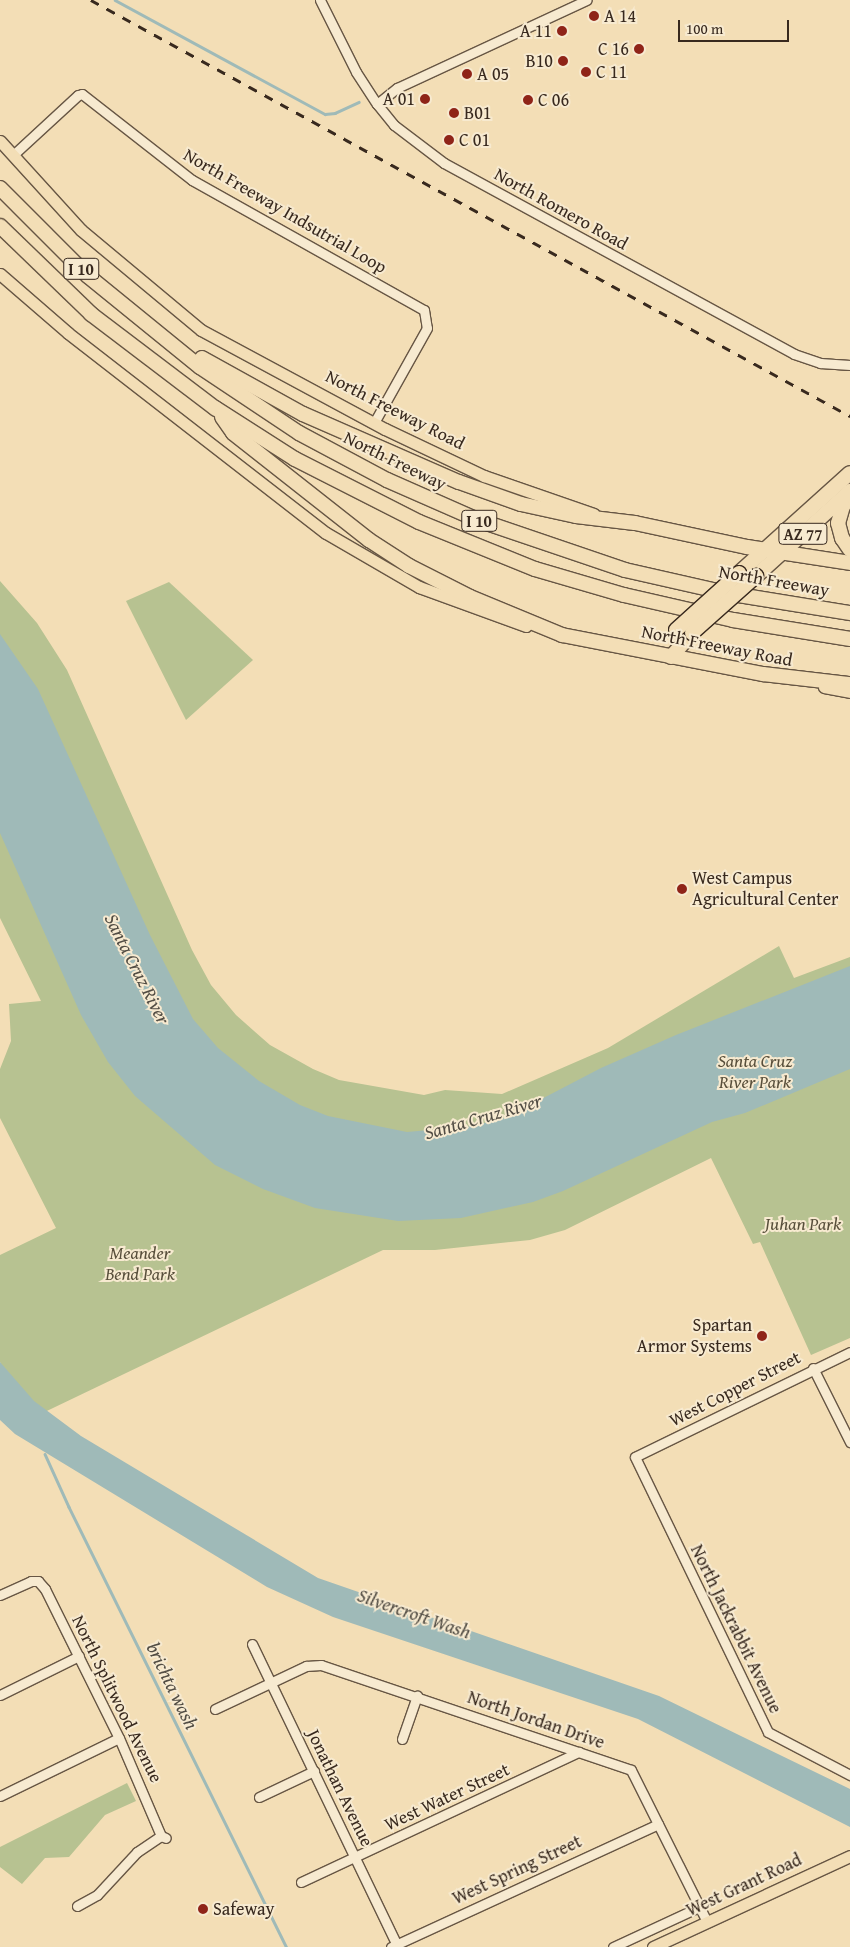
<!DOCTYPE html>
<style>
body{margin:0}
#map{position:relative;width:850px;height:1947px;overflow:hidden;background:#f3deb6;font-family:"Gentium Book Plus",serif}
div>[style]{position:absolute}
[style*='--x']{left:calc(var(--x)*1px);top:calc(var(--y)*1px);width:calc(var(--w)*1px);rotate:calc(var(--a)*1deg)}
.green>*{inset:0;background:#b7c291}
.water>*{inset:0;background:#9fbab8}
.stream>*{height:2.5px;margin:-1.25px;padding:0 1.25px;transform-origin:1.25px;border-radius:1.25px;background:#9fbab8}
.roads{filter:drop-shadow(1px 0 #675644) drop-shadow(-1px 0 #675644) drop-shadow(0 1px #675644) drop-shadow(0 -1px #675644)}
.minor>*{height:9px;margin:-4.5px;padding:0 4.5px;transform-origin:4.5px;border-radius:4.5px;background:#f7ead0}
.major>*{height:11px;margin:-5.5px;padding:0 5.5px;transform-origin:5.5px;border-radius:5.5px;background:#f3deb6}
.highway>*{height:14px;margin:-7px;padding:0 7px;transform-origin:7px;border-radius:7px;background:#f3deb6}
.rail>*{height:2.5px;margin-top:-1.25px;transform-origin:0;background:repeating-linear-gradient(90deg,#38291e 0 9px,transparent 0 18px)}
.bridges{filter:drop-shadow(1px 0 #38291e) drop-shadow(-1px 0 #38291e) drop-shadow(0 1px #38291e) drop-shadow(0 -1px #38291e)}
.highway-bridge>*{height:14px;margin:-7px;padding:0 7px;transform-origin:7px;border-radius:7px;background:#f3deb6}
.dots>*{width:14px;height:14px;translate:-50% -50%;box-sizing:border-box;border:2px solid #f7ead0;border-radius:50%}
span{translate:-50% -50%;white-space:nowrap;text-align:center;line-height:1.15;-webkit-text-stroke:4px #f7ead0;paint-order:stroke}
.shield-label span{padding:1px 4px;background:#f7ead0;border:1px solid;border-radius:4px;-webkit-text-stroke-width:0}
.shield-label{font-size:16px;color:#38291e;font-weight:700}
.poi-label{font-size:18px;color:#38291e}
.left{translate:0 -50%;text-align:left}
.right{translate:-100% -50%;text-align:right}
.street-label{font-size:18px;color:#38291e}
.park-label{font-size:18px;color:#584f3b;font-style:italic}
.water-label{font-size:19px;color:#524d44;font-style:italic}
.scale{position:absolute;left:678px;top:20px;width:111px;height:22px;box-sizing:border-box;border:2px solid #38291e;border-top:0;padding-left:6px;font-size:15px;line-height:18px;white-space:nowrap;color:#38291e;-webkit-text-stroke:4px #f7ead0;paint-order:stroke}
</style>
<div id="map">
<div class="green">
<div style="clip-path:polygon(0 581px,37px 623px,67px 670px,192px 950px,211px 985px,236px 1015px,270px 1045px,313px 1069px,339px 1080px,424px 1095px,445px 1090px,502px 1094px,608px 1048px,779px 946px,794px 978px,850px 957px,850px 1338px,811px 1355px,760px 1242px,753px 1244px,711px 1158px,565px 1230px,530px 1240px,435px 1250px,383px 1250px,28px 1420px,0 1362px,0 1255px,56px 1228px,0 1118px,0 1069px,11px 1041px,9px 1004px,41px 1001px,0 918px)"></div>
<div style="clip-path:polygon(169px 582px,253px 660px,186px 720px,126px 601px)"></div>
<div style="clip-path:polygon(127px 1783px,136px 1801px,105px 1815px,69px 1857px,45px 1858px,22px 1884px,0 1867px,0 1847px)"></div>
</div>
<div class="water">
<div style="clip-path:polygon(0 634px,38px 689px,150px 935px,193px 1019px,218px 1048px,259px 1081px,300px 1105px,328px 1116px,407px 1132px,473px 1126px,507px 1117px,601px 1068px,676px 1035px,850px 966px,850px 1069px,745px 1113px,712px 1122px,563px 1191px,533px 1202px,461px 1218px,398px 1221px,315px 1208px,263px 1189px,215px 1165px,135px 1096px,108px 1062px,81px 1015px,0 833px)"></div>
<div style="clip-path:polygon(0 1362px,34px 1401px,81px 1436px,318px 1578px,659px 1696px,850px 1789px,850px 1827px,638px 1719px,333px 1617px,267px 1587px,15px 1434px,0 1420px)"></div>
</div>
<div class="stream">
<div style="--x:115;--y:0;--w:239;--a:28.5"></div>
<div style="--x:325;--y:114;--w:10;--a:-6"></div>
<div style="--x:335;--y:113;--w:26;--a:-25"></div>
<div style="--x:45;--y:1454;--w:58;--a:65.6"></div>
<div style="--x:69;--y:1507;--w:491;--a:63.7"></div>
</div>
<div class="roads">
<div class="minor">
<div style="--x:320;--y:0;--w:80;--a:63.4"></div>
<div style="--x:356;--y:72;--w:38;--a:57"></div>
<div style="--x:377;--y:104;--w:27;--a:51"></div>
<div style="--x:394;--y:125;--w:63;--a:37.2"></div>
<div style="--x:444;--y:163;--w:399;--a:28.6"></div>
<div style="--x:794;--y:354;--w:28;--a:19"></div>
<div style="--x:820;--y:363;--w:30;--a:4"></div>
<div style="--x:377;--y:104;--w:26;--a:-39"></div>
<div style="--x:397;--y:88;--w:209;--a:-24.9"></div>
<div style="--x:13;--y:155;--w:88;--a:-42.7"></div>
<div style="--x:78;--y:95;--w:4;--a:-14"></div>
<div style="--x:82;--y:94;--w:140;--a:38"></div>
<div style="--x:192;--y:180;--w:266;--a:29.3"></div>
<div style="--x:424;--y:310;--w:18;--a:81"></div>
<div style="--x:427;--y:328;--w:109;--a:119.2"></div>
<div style="--x:850;--y:1352;--w:239;--a:154"></div>
<div style="--x:635;--y:1457;--w:305;--a:64.2"></div>
<div style="--x:768;--y:1732;--w:93;--a:27.7"></div>
<div style="--x:813;--y:1368;--w:83;--a:63.4"></div>
<div style="--x:0;--y:1595;--w:34;--a:-24"></div>
<div style="--x:31;--y:1581;--w:7;--a:0"></div>
<div style="--x:38;--y:1581;--w:11;--a:49"></div>
<div style="--x:45;--y:1589;--w:166;--a:63.6"></div>
<div style="--x:119;--y:1738;--w:107;--a:66.8"></div>
<div style="--x:252;--y:1644;--w:336;--a:64.3"></div>
<div style="--x:0;--y:1695;--w:88;--a:-26.3"></div>
<div style="--x:215;--y:1709;--w:101;--a:-25.3"></div>
<div style="--x:306;--y:1666;--w:15;--a:-4"></div>
<div style="--x:321;--y:1665;--w:327;--a:18.7"></div>
<div style="--x:631;--y:1770;--w:170;--a:63.4"></div>
<div style="--x:402;--y:1739;--w:46;--a:-70.8"></div>
<div style="--x:0;--y:1796;--w:132;--a:-26"></div>
<div style="--x:259;--y:1797;--w:61;--a:-25.3"></div>
<div style="--x:301;--y:1882;--w:307;--a:-25.1"></div>
<div style="--x:77;--y:1906;--w:23;--a:-29"></div>
<div style="--x:97;--y:1895;--w:59;--a:-47.1"></div>
<div style="--x:137;--y:1852;--w:29;--a:-34"></div>
<div style="--x:161;--y:1836;--w:5;--a:22"></div>
<div style="--x:391;--y:1947;--w:294;--a:-24.7"></div>
<div style="--x:613;--y:1947;--w:95;--a:-24.9"></div>
</div>
<div class="major">
<div style="--x:0;--y:141;--w:120;--a:47.7"></div>
<div style="--x:81;--y:230;--w:156;--a:39.8"></div>
<div style="--x:201;--y:330;--w:209;--a:28.3"></div>
<div style="--x:385;--y:429;--w:110;--a:25.4"></div>
<div style="--x:484;--y:476;--w:116;--a:19.1"></div>
<div style="--x:0;--y:274;--w:90;--a:40.9"></div>
<div style="--x:68;--y:333;--w:326;--a:37.8"></div>
<div style="--x:326;--y:533;--w:108;--a:30.1"></div>
<div style="--x:419;--y:587;--w:114;--a:20"></div>
<div style="--x:824;--y:687;--w:26;--a:11"></div>
<div style="--x:653;--y:1947;--w:217;--a:-24.8"></div>
</div>
<div class="highway">
<div style="--x:0;--y:188;--w:124;--a:45"></div>
<div style="--x:88;--y:276;--w:144;--a:39.1"></div>
<div style="--x:200;--y:367;--w:119;--a:33.7"></div>
<div style="--x:299;--y:433;--w:100;--a:28.1"></div>
<div style="--x:387;--y:480;--w:99;--a:23.7"></div>
<div style="--x:478;--y:520;--w:155;--a:18.8"></div>
<div style="--x:625;--y:570;--w:104;--a:12.8"></div>
<div style="--x:726;--y:593;--w:126;--a:9.2"></div>
<div style="--x:0;--y:226;--w:127;--a:44"></div>
<div style="--x:91;--y:314;--w:156;--a:37.2"></div>
<div style="--x:215;--y:408;--w:95;--a:32.5"></div>
<div style="--x:295;--y:459;--w:139;--a:26.9"></div>
<div style="--x:419;--y:522;--w:125;--a:22.1"></div>
<div style="--x:535;--y:569;--w:93;--a:16.3"></div>
<div style="--x:624;--y:595;--w:112;--a:12.9"></div>
<div style="--x:733;--y:620;--w:119;--a:9.2"></div>
<div style="--x:202;--y:358;--w:115;--a:29"></div>
<div style="--x:303;--y:414;--w:170;--a:23.6"></div>
<div style="--x:459;--y:482;--w:66;--a:19.5"></div>
<div style="--x:521;--y:504;--w:56;--a:12.3"></div>
<div style="--x:576;--y:516;--w:59;--a:6.8"></div>
<div style="--x:635;--y:523;--w:115;--a:12.1"></div>
<div style="--x:747;--y:547;--w:104;--a:8.8"></div>
<div style="--x:222;--y:417;--w:19;--a:55"></div>
<div style="--x:233;--y:433;--w:173;--a:38.2"></div>
<div style="--x:369;--y:540;--w:48;--a:33"></div>
<div style="--x:409;--y:566;--w:68;--a:26.9"></div>
<div style="--x:470;--y:597;--w:100;--a:22.4"></div>
<div style="--x:562;--y:635;--w:205;--a:11"></div>
<div style="--x:763;--y:674;--w:88;--a:6.6"></div>
<div style="--x:850;--y:497;--w:11;--a:128"></div>
<div style="--x:843;--y:506;--w:18;--a:106"></div>
<div style="--x:838;--y:523;--w:16;--a:75"></div>
<div style="--x:842;--y:538;--w:14;--a:56"></div>
<div style="--x:739;--y:573;--w:149;--a:-42"></div>
<div style="--x:756;--y:576;--w:127;--a:-42.1"></div>
<div style="--x:671;--y:657;--w:32;--a:-49"></div>
</div>
</div>
<div class="rail">
<div style="--x:91;--y:0;--w:866;--a:28.73"></div>
</div>
<div class="bridges">
<div class="highway-bridge">
<div style="--x:676;--y:630;--w:85;--a:-42.1"></div>
<div style="--x:692;--y:633;--w:86;--a:-41.7"></div>
</div>
</div>
<div class="dots">
<div style="left:594px;top:16px;background:#8f2418"></div>
<div style="left:562px;top:31px;background:#8f2418"></div>
<div style="left:639px;top:49px;background:#8f2418"></div>
<div style="left:563px;top:61px;background:#8f2418"></div>
<div style="left:586px;top:72px;background:#8f2418"></div>
<div style="left:467px;top:74px;background:#8f2418"></div>
<div style="left:425px;top:99px;background:#8f2418"></div>
<div style="left:528px;top:100px;background:#8f2418"></div>
<div style="left:454px;top:113px;background:#8f2418"></div>
<div style="left:449px;top:140px;background:#8f2418"></div>
<div style="left:682px;top:889px;background:#8f2418"></div>
<div style="left:762px;top:1336px;background:#8f2418"></div>
<div style="left:203px;top:1909px;background:#8f2418"></div>
</div>
<div class="shield-label">
<span style="left:81px;top:269px">I 10</span>
<span style="left:479px;top:521px">I 10</span>
<span style="left:803px;top:534px">AZ 77</span>
</div>
<div class="poi-label">
<span class="left" style="left:604px;top:16px">A 14</span>
<span class="right" style="left:552px;top:31px">A 11</span>
<span class="right" style="left:629px;top:49px">C 16</span>
<span class="right" style="left:553px;top:61px">B10</span>
<span class="left" style="left:596px;top:72px">C 11</span>
<span class="left" style="left:477px;top:74px">A 05</span>
<span class="right" style="left:415px;top:99px">A 01</span>
<span class="left" style="left:538px;top:100px">C 06</span>
<span class="left" style="left:464px;top:113px">B01</span>
<span class="left" style="left:459px;top:140px">C 01</span>
<span class="left" style="left:692px;top:889px">West Campus<br>Agricultural Center</span>
<span class="right" style="left:752px;top:1336px">Spartan<br>Armor Systems</span>
<span class="left" style="left:213px;top:1909px">Safeway</span>
</div>
<div class="street-label">
<span style="left:561px;top:209px;rotate:29deg">North Romero Road</span>
<span style="left:285px;top:211px;rotate:30deg">North Freeway Indsutrial Loop</span>
<span style="left:395px;top:410px;rotate:27deg">North Freeway Road</span>
<span style="left:395px;top:461px;rotate:26deg">North Freeway</span>
<span style="left:774px;top:581px;rotate:10deg">North Freeway</span>
<span style="left:717px;top:646px;rotate:11deg">North Freeway Road</span>
<span style="left:735px;top:1389px;rotate:-27deg">West Copper Street</span>
<span style="left:736px;top:1629px;rotate:64deg">North Jackrabbit Avenue</span>
<span style="left:117px;top:1699px;rotate:64deg">North Splitwood Avenue</span>
<span style="left:536px;top:1720px;rotate:19deg">North Jordan Drive</span>
<span style="left:340px;top:1788px;rotate:64deg">Jonathan Avenue</span>
<span style="left:447px;top:1797px;rotate:-25deg">West Water Street</span>
<span style="left:517px;top:1870px;rotate:-25deg">West Spring Street</span>
<span style="left:744px;top:1885px;rotate:-25deg">West Grant Road</span>
</div>
<div class="park-label">
<span style="left:755px;top:1072px">Santa Cruz<br>River Park</span>
<span style="left:803px;top:1224px">Juhan Park</span>
<span style="left:140px;top:1264px">Meander<br>Bend Park</span>
</div>
<div class="water-label">
<span style="left:137px;top:969px;rotate:63deg">Santa Cruz River</span>
<span style="left:483px;top:1117px;rotate:-16deg">Santa Cruz River</span>
<span style="left:414px;top:1614px;rotate:19deg">Silvercroft Wash</span>
<span style="left:172px;top:1686px;rotate:64deg">brichta wash</span>
</div>
<div class="scale">100 m</div>
</div>
